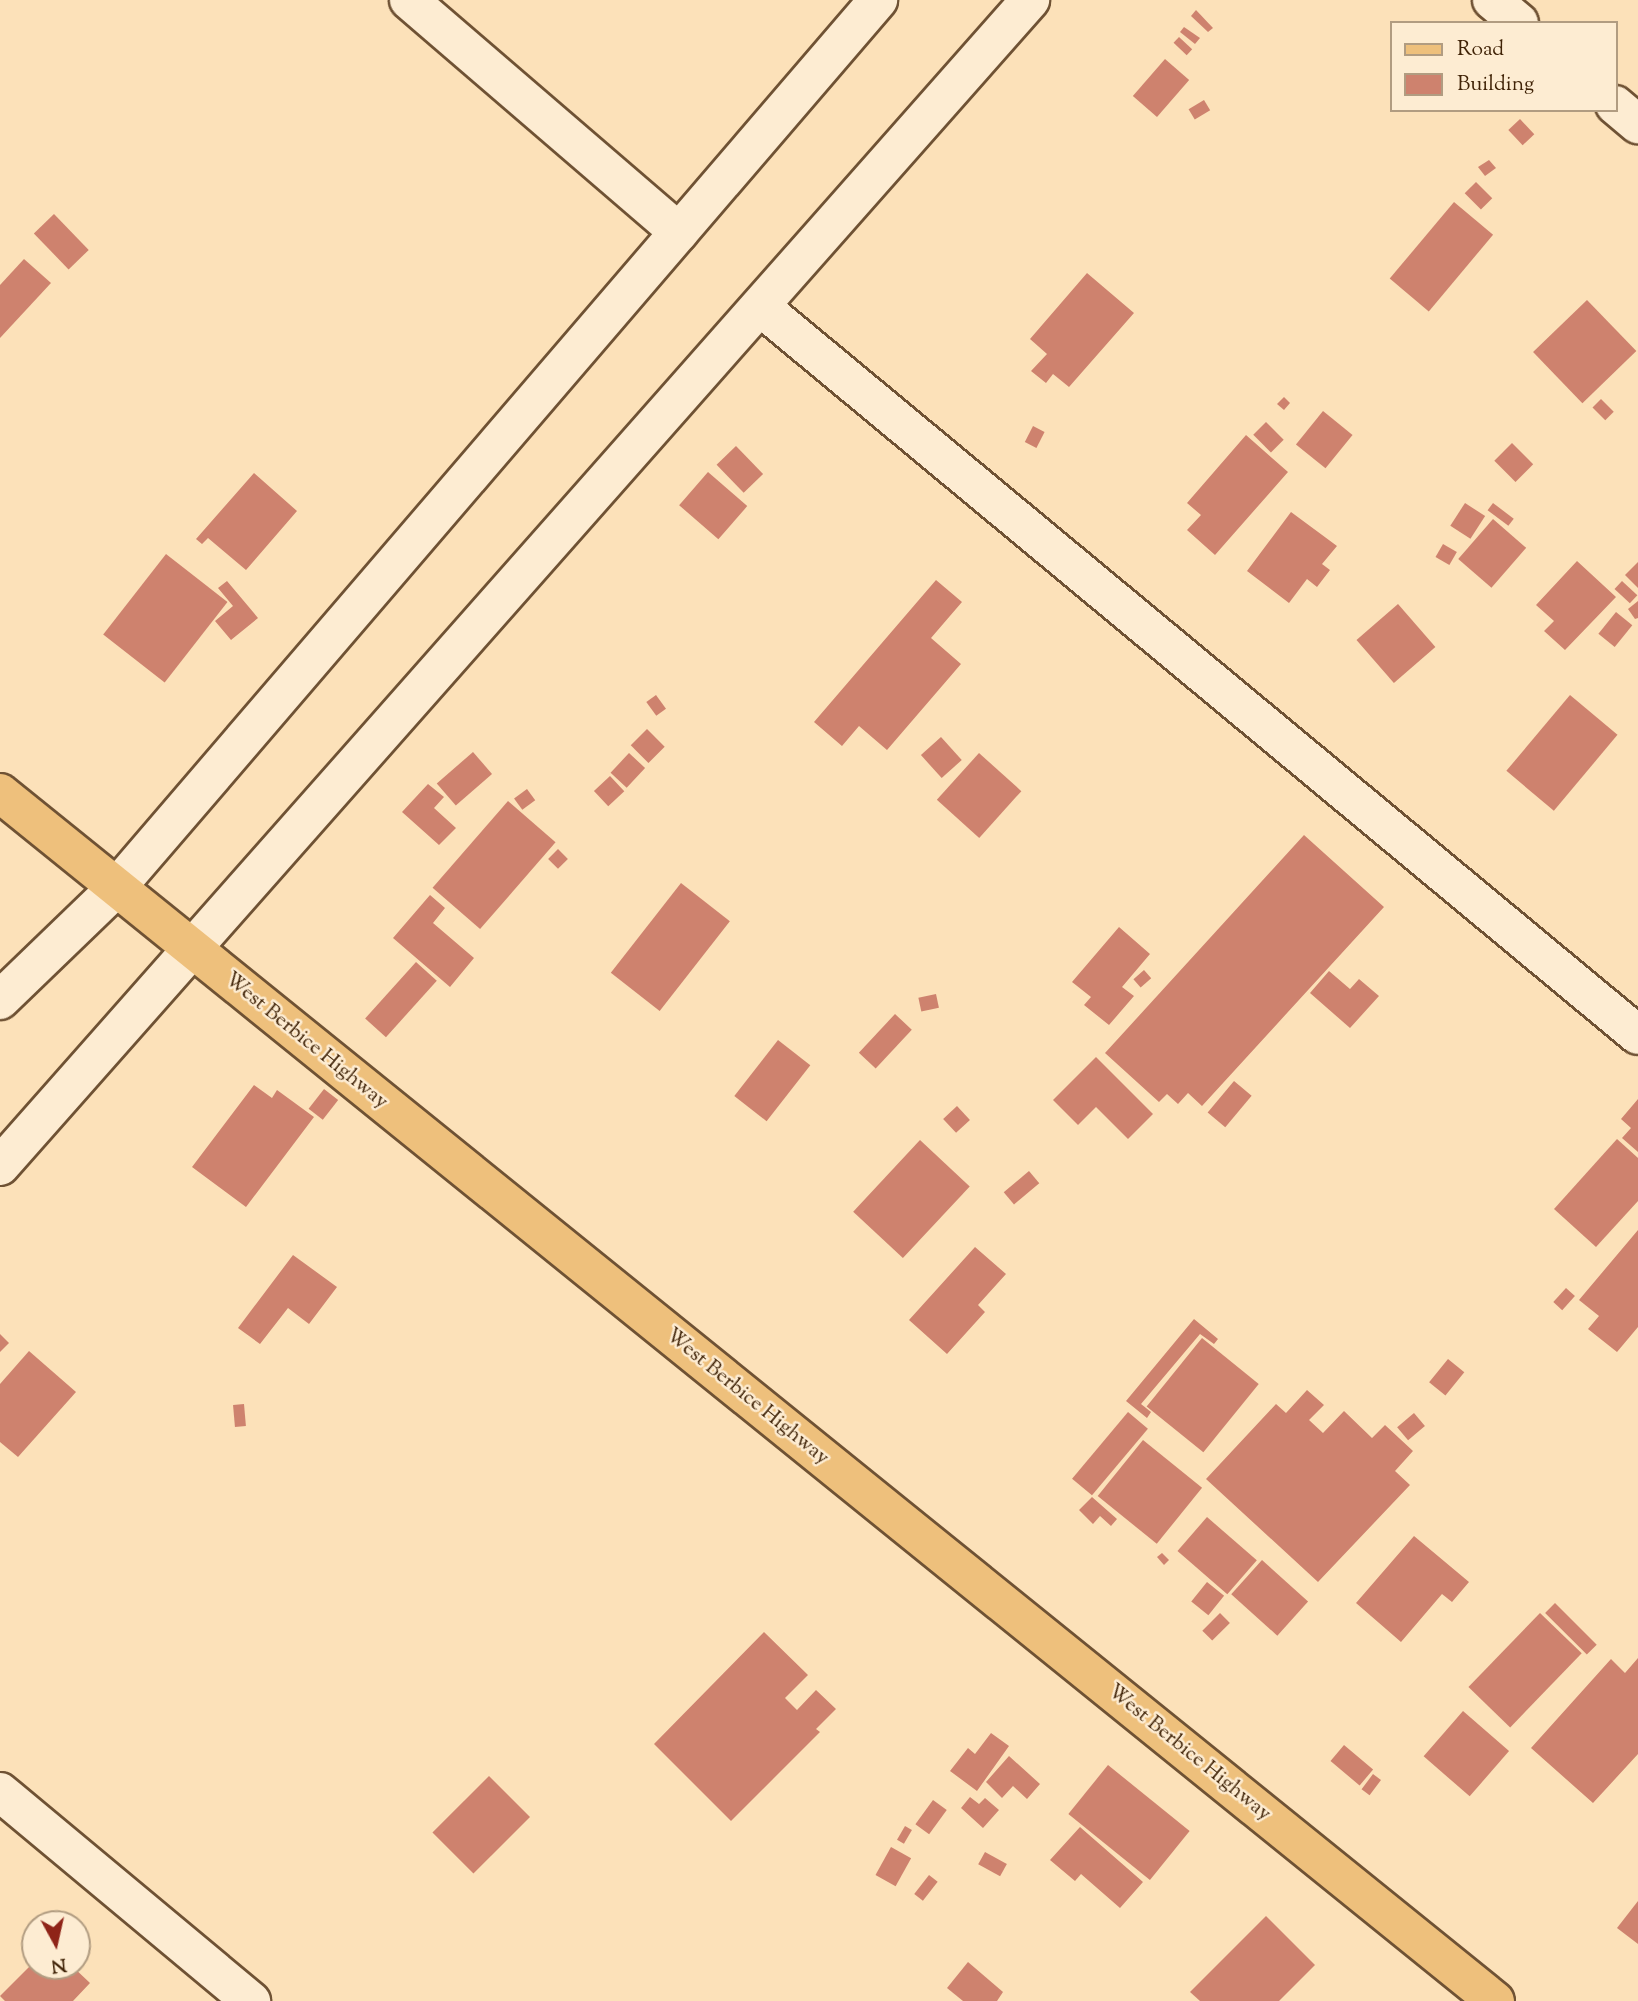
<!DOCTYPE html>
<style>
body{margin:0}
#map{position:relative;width:1638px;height:2001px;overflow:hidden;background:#fce1b9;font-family:"Sorts Mill Goudy",serif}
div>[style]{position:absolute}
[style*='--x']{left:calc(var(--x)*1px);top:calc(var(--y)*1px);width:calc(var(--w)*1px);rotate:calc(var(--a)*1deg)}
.building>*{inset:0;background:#ce826e;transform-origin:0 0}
.roads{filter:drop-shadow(2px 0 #6f5234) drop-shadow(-2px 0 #6f5234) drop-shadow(0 2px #6f5234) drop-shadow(0 -2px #6f5234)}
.minor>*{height:38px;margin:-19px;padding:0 19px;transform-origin:19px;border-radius:19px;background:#fdecd2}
.primary>*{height:38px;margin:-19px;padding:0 19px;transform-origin:19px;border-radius:19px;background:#eec07c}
span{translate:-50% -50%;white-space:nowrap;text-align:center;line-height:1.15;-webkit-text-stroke:5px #fdecd2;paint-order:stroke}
.street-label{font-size:21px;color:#402307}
.legend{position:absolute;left:1390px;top:21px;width:228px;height:91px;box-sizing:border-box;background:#fdecd2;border:2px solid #b19c81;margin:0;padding:9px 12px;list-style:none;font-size:21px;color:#402307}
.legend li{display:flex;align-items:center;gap:14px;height:35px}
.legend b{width:35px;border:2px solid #b19c81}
.north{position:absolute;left:21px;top:1910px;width:70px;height:70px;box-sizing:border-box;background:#fdecd2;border:2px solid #b19c81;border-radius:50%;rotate:172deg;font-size:19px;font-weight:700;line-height:28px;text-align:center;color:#402307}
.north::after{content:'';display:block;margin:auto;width:24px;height:32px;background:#8f2418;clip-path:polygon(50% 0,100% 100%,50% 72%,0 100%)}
</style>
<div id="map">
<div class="building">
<div style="clip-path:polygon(1196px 10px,1213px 28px,1208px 32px,1191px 16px)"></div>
<div style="clip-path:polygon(1184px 27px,1200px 38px,1195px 44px,1180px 32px)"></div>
<div style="left:1179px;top:37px;width:18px;height:8px;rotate:43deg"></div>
<div style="left:1165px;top:59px;width:32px;height:49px;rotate:41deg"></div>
<div style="left:1204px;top:100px;width:12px;height:18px;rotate:59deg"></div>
<div style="left:1520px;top:119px;width:21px;height:16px;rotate:47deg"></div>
<div style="clip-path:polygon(1489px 160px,1496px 168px,1485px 176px,1478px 167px)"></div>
<div style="left:1476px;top:182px;width:23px;height:16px;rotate:45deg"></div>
<div style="left:1454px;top:202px;width:51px;height:100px;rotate:40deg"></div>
<div style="left:54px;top:214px;width:50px;height:28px;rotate:46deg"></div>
<div style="clip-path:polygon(24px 259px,51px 283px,0 338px,0 285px)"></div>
<div style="clip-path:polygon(1087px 273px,1134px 313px,1069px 387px,1053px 374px,1046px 383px,1031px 371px,1047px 354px,1030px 339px)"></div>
<div style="left:1587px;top:300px;width:71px;height:75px;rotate:46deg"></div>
<div style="clip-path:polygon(1284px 397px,1290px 403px,1284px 410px,1277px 404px)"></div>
<div style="left:1601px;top:399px;width:18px;height:12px;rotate:45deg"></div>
<div style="left:1323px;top:411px;width:38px;height:43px;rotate:39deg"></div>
<div style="left:1266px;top:422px;width:25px;height:18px;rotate:45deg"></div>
<div style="left:1033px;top:426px;width:13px;height:18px;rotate:27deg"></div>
<div style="clip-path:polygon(1246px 435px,1288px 472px,1215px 555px,1187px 530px,1201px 515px,1187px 503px)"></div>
<div style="left:1512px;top:443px;width:30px;height:25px;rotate:45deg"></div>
<div style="left:736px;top:446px;width:39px;height:27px;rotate:46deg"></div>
<div style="left:708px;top:472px;width:52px;height:44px;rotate:41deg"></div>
<div style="clip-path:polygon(254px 473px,297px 511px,246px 570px,208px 538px,202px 544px,196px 539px)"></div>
<div style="left:1465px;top:503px;width:24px;height:27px;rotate:33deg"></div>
<div style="left:1493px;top:503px;width:26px;height:9px;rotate:37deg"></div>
<div style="clip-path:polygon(1291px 512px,1337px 546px,1322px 564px,1330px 570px,1317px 587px,1307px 579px,1289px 603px,1247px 571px)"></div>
<div style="left:1493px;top:519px;width:44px;height:53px;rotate:41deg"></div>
<div style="left:1443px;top:544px;width:16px;height:15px;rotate:30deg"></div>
<div style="left:166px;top:554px;width:78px;height:102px;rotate:38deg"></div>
<div style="clip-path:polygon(1577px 561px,1616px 597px,1565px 650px,1544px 631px,1554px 621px,1536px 605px)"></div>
<div style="clip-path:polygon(1638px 562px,1638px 588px,1625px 575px)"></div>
<div style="clip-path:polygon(936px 580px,962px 602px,931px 638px,961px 664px,887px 750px,859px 726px,842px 746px,814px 722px)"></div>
<div style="clip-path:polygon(227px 581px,258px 618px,231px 640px,215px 621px,233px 606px,218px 588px)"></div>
<div style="left:1622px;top:581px;width:21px;height:11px;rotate:43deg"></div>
<div style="clip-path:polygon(1638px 601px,1638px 618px,1635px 619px,1628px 609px)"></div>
<div style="left:1398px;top:604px;width:57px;height:55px;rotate:49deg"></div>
<div style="left:1616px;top:612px;width:21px;height:28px;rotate:39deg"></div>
<div style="left:656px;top:695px;width:17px;height:12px;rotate:54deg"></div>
<div style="left:1570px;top:695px;width:62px;height:99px;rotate:40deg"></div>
<div style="left:647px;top:729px;width:25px;height:23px;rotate:45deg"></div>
<div style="left:941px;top:737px;width:31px;height:27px;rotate:48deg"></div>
<div style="left:473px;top:752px;width:29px;height:48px;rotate:49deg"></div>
<div style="left:629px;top:753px;width:22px;height:27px;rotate:43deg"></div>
<div style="left:979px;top:753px;width:57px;height:63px;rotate:42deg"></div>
<div style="left:610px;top:776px;width:21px;height:22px;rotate:47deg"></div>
<div style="clip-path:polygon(428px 784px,444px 797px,434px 808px,456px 828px,439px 845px,402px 812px)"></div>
<div style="left:527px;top:789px;width:14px;height:16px;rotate:54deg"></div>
<div style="left:508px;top:801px;width:63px;height:115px;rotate:41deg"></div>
<div style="clip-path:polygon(1304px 835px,1384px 907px,1202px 1106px,1188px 1093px,1178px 1104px,1167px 1094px,1159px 1102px,1105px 1053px)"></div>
<div style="left:558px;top:849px;width:14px;height:14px;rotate:45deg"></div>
<div style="left:681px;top:883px;width:62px;height:114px;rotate:38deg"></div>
<div style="clip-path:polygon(430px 895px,445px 908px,433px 923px,474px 958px,450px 987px,393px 938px)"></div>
<div style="clip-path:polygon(1119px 927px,1150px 954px,1122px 987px,1134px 996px,1109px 1025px,1084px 1005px,1091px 997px,1072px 982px)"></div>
<div style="left:416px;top:962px;width:28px;height:76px;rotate:42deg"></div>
<div style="left:1144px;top:970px;width:11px;height:14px;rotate:49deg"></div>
<div style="clip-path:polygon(1329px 971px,1350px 989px,1359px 979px,1379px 996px,1350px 1028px,1310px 993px)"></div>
<div style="left:936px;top:994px;width:14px;height:18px;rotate:78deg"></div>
<div style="left:895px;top:1014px;width:23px;height:53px;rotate:43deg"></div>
<div style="left:778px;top:1040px;width:41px;height:71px;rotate:38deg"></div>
<div style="clip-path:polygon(1096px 1057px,1153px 1114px,1128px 1139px,1096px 1107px,1078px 1125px,1053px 1100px)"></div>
<div style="left:1234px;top:1081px;width:23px;height:41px;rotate:40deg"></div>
<div style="clip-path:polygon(254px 1085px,272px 1098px,277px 1090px,314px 1117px,246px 1207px,192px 1167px)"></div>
<div style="left:324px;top:1089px;width:18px;height:25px;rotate:38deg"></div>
<div style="clip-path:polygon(1638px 1099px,1638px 1152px,1622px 1138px,1631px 1128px,1621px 1119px)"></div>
<div style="left:957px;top:1106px;width:19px;height:19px;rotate:47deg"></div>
<div style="clip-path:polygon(1617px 1139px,1638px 1158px,1638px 1201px,1596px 1247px,1554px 1209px)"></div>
<div style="left:920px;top:1140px;width:68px;height:98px;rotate:43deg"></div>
<div style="left:1029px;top:1171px;width:16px;height:33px;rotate:50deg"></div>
<div style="clip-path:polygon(1638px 1230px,1638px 1327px,1617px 1352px,1588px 1329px,1599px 1316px,1579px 1300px)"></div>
<div style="clip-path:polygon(975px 1247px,1006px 1274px,978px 1305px,985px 1312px,947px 1354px,909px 1320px)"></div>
<div style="clip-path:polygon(293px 1255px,337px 1287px,309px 1324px,288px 1308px,260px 1344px,238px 1328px)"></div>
<div style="left:1566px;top:1288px;width:12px;height:19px;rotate:42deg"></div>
<div style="clip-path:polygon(1194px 1319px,1218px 1339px,1214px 1344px,1200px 1334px,1141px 1404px,1151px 1412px,1147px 1418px,1126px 1401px)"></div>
<div style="clip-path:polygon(0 1334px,9px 1343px,0 1352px)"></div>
<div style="left:1202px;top:1338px;width:73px;height:88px;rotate:39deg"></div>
<div style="clip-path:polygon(29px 1351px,76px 1392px,18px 1457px,0 1442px,0 1384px)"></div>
<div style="left:1448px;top:1359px;width:21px;height:30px;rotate:39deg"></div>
<div style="clip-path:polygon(1307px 1390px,1324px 1405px,1309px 1420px,1323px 1433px,1344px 1411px,1372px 1438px,1385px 1425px,1413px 1451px,1395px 1471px,1410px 1485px,1318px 1582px,1206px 1479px,1276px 1404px,1286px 1413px)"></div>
<div style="left:244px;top:1404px;width:22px;height:11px;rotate:85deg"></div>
<div style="left:1128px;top:1412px;width:26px;height:87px;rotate:40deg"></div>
<div style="left:1414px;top:1413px;width:17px;height:22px;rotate:50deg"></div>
<div style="left:1143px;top:1440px;width:76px;height:72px;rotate:39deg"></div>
<div style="clip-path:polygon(1092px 1497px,1117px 1519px,1111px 1526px,1100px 1516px,1093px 1524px,1079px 1510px)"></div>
<div style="left:1207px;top:1517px;width:66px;height:45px;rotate:41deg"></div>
<div style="clip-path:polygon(1414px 1536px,1469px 1582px,1452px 1602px,1442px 1594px,1401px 1642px,1356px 1603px)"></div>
<div style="clip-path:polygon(1162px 1553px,1169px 1560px,1164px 1565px,1157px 1557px)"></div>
<div style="left:1262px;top:1560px;width:62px;height:46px;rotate:42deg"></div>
<div style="left:1207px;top:1582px;width:22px;height:25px;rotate:39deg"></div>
<div style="left:1555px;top:1603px;width:59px;height:14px;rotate:45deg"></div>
<div style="left:1220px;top:1613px;width:14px;height:25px;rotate:45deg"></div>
<div style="left:1540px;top:1613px;width:58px;height:103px;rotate:44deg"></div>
<div style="clip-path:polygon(764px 1632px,808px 1675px,785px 1698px,797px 1710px,816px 1690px,836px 1709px,816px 1729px,820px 1732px,731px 1821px,654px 1744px)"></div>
<div style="clip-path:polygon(1638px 1658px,1638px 1754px,1593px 1803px,1531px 1748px,1611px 1659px,1625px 1673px)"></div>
<div style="left:1463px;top:1711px;width:61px;height:60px;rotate:41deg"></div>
<div style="clip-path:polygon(991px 1733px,1009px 1746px,977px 1791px,950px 1771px,968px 1748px,975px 1754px)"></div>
<div style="left:1344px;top:1745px;width:38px;height:21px;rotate:40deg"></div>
<div style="clip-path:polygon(1009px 1756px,1040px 1784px,1027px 1799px,1013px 1786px,1002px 1798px,986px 1782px)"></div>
<div style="left:1108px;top:1765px;width:105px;height:63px;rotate:39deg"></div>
<div style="left:1373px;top:1774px;width:10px;height:19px;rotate:37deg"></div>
<div style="left:489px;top:1776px;width:58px;height:80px;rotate:45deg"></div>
<div style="clip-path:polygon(970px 1797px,979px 1804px,985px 1798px,999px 1810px,983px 1828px,961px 1808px)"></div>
<div style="left:933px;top:1800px;width:17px;height:30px;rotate:36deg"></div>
<div style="left:905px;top:1826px;width:8px;height:16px;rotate:30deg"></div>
<div style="clip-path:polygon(1080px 1827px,1143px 1882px,1120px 1908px,1081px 1874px,1075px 1881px,1050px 1860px)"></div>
<div style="left:891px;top:1847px;width:23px;height:32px;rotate:29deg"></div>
<div style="left:985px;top:1852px;width:25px;height:14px;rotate:29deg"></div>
<div style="left:929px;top:1875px;width:11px;height:24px;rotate:38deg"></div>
<div style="clip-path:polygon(1638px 1901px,1638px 1944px,1617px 1928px)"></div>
<div style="clip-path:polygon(1266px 1916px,1315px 1965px,1279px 2001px,1200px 2001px,1190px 1992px)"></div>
<div style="clip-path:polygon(35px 1961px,35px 1966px,72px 1966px,90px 1983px,73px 2001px,5px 2001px,0 1996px)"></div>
<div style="clip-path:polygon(968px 1962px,1003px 1992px,997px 2001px,963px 2001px,947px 1988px)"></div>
</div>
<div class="roads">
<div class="minor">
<div style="--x:409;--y:0;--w:356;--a:40.7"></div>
<div style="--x:1492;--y:0;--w:35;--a:40"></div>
<div style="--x:1615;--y:105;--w:30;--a:40"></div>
<div style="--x:762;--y:308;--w:1138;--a:39.69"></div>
<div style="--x:0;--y:1000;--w:163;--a:-44"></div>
<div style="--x:117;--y:887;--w:1169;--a:-49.37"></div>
<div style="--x:0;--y:1166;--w:1556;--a:-48.54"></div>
<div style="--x:0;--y:1792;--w:327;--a:39.8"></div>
</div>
<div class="primary">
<div style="--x:0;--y:793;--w:1922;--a:38.94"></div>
</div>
</div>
<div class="street-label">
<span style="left:306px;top:1041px;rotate:39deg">West Berbice Highway</span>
<span style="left:747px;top:1397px;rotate:39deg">West Berbice Highway</span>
<span style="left:1189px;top:1753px;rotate:39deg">West Berbice Highway</span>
</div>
<ul class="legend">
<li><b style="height:9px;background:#eec07c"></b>Road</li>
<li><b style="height:19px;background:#ce826e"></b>Building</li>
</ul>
<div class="north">N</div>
</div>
